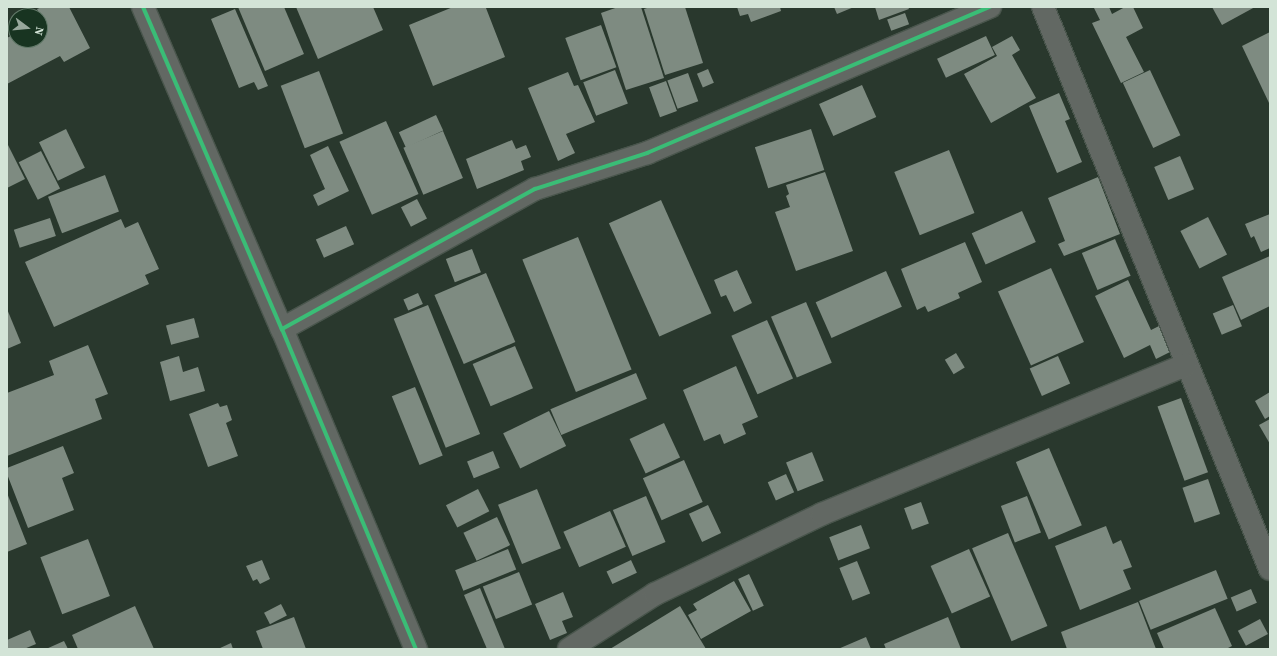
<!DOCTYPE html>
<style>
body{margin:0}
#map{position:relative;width:1277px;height:656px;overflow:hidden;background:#29382d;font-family:"Source Serif 4",serif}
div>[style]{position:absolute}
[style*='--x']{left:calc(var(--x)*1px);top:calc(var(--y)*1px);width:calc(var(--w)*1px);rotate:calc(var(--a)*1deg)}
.building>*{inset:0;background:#7e8b81;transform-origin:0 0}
.roads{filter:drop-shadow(1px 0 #49554c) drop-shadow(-1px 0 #49554c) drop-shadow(0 1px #49554c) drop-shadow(0 -1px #49554c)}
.street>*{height:22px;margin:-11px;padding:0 11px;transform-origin:11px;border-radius:11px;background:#626863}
.cycleway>*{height:4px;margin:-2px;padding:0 2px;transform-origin:2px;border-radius:2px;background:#3abd76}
span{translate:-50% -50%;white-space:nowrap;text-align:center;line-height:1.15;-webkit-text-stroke:4px #183421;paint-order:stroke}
.frame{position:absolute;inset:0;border:8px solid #d3e4d7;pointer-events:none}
.north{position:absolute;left:8px;top:8px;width:40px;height:40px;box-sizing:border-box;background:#183421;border:1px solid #637a6a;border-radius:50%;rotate:106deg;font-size:11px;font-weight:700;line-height:16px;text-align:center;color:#d3e4d7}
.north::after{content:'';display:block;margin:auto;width:14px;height:18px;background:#98a89c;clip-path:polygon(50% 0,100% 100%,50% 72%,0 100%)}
</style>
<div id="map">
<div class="building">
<div style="clip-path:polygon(42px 7px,69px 7px,90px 48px,64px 62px,60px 56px,7px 84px,7px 38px,16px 33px,16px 40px,40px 40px,40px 20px,42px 19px,37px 9px)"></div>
<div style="clip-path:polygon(238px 7px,284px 7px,304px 54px,265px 71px)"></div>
<div style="clip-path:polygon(296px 7px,373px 7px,383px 30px,318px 59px)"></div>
<div style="clip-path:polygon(453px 7px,489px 7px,486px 8px,505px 57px,433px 86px,409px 25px)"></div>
<div style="clip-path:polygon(618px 7px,641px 7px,664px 78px,626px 90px,601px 13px)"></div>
<div style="clip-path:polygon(650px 7px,685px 7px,703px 63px,665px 75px,644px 9px)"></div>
<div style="clip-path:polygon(737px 7px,780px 7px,781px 11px,751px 22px,748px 14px,740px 16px)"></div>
<div style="clip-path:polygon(834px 7px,854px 7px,837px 14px)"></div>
<div style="clip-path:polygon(875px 7px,908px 7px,909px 9px,879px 20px)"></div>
<div style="clip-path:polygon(1096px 7px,1109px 7px,1112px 14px,1125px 7px,1133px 7px,1143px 28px,1126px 37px,1144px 72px,1121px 83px,1092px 23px,1100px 20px,1094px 8px)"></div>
<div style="clip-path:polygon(1212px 7px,1255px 7px,1222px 25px)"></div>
<div style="clip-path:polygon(235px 9px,268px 86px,258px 90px,254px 82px,239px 88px,211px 19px)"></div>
<div style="left:905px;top:13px;width:12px;height:19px;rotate:70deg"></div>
<div style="left:601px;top:25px;width:45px;height:38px;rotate:70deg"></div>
<div style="clip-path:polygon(1270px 32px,1270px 105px,1242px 46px)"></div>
<div style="left:986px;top:36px;width:21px;height:54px;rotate:65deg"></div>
<div style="clip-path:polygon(1012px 36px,1020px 50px,1012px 55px,1036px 98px,991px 123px,964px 74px,997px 56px,992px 47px)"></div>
<div style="left:708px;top:69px;width:15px;height:12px;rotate:67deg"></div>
<div style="left:615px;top:70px;width:36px;height:34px;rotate:69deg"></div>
<div style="left:1150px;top:70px;width:72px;height:30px;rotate:65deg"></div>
<div style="left:319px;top:71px;width:67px;height:41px;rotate:69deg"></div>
<div style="clip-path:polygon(568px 72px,574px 86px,578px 85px,595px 122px,566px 134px,575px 153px,558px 161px,528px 88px)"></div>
<div style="left:688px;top:73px;width:30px;height:22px;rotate:70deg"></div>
<div style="left:666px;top:81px;width:32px;height:18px;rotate:70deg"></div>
<div style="left:862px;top:85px;width:35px;height:47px;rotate:66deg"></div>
<div style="clip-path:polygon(1059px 93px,1070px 119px,1065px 121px,1082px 162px,1057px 173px,1029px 106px)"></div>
<div style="left:436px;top:115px;width:17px;height:41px;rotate:65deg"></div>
<div style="left:386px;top:121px;width:80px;height:51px;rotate:66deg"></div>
<div style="left:66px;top:129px;width:43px;height:30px;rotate:64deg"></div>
<div style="left:811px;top:129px;width:43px;height:59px;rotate:72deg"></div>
<div style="left:443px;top:131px;width:51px;height:43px;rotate:67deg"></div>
<div style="clip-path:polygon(512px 140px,516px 149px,526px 145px,531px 157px,521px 161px,524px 170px,477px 189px,466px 159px)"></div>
<div style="clip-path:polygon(7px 143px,25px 179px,7px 188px)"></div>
<div style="clip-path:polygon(328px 146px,349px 191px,318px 206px,313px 195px,325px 189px,310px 155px)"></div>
<div style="left:949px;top:150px;width:68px;height:59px;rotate:68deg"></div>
<div style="left:41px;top:151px;width:42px;height:25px;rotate:63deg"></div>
<div style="left:1180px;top:156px;width:36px;height:28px;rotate:67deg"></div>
<div style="clip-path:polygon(825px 172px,853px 251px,796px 271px,775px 212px,790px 207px,786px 196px,789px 194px,786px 185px)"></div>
<div style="left:105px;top:175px;width:39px;height:61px;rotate:69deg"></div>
<div style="clip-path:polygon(1098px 177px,1120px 234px,1064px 256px,1058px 244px,1065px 241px,1048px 198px)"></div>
<div style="left:417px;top:199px;width:22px;height:18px;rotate:63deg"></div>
<div style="left:661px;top:200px;width:124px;height:57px;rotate:66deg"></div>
<div style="left:1022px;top:211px;width:34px;height:55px;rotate:66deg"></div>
<div style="clip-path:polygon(1270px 214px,1270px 248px,1261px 252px,1254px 236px,1251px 238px,1245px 224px)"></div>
<div style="left:1208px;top:217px;width:42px;height:31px;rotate:63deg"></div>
<div style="left:50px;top:218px;width:19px;height:38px;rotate:72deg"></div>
<div style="clip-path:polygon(121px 219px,125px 228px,138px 222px,159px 269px,145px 275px,149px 284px,54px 327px,25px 262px)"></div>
<div style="left:346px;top:226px;width:20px;height:33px;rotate:66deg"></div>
<div style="left:578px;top:237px;width:143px;height:60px;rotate:68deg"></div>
<div style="left:1115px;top:239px;width:40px;height:36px;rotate:67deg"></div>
<div style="clip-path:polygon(965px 242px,982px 282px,958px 293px,960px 298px,928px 312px,925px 306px,917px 310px,901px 269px)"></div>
<div style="left:472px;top:249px;width:25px;height:28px;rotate:69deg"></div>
<div style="clip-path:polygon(1270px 256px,1270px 306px,1241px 320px,1222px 277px)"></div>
<div style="left:1051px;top:268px;width:81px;height:58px;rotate:66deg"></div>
<div style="clip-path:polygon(737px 270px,752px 303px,734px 312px,726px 295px,721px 297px,714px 280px)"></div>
<div style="left:886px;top:271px;width:39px;height:77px;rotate:66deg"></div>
<div style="left:486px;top:273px;width:75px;height:56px;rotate:67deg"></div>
<div style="clip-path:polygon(1128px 280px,1151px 330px,1161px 325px,1172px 351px,1156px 359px,1150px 345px,1124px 358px,1095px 296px)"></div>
<div style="left:418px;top:293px;width:12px;height:16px;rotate:66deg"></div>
<div style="left:806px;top:302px;width:66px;height:38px;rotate:67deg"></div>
<div style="left:428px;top:305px;width:139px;height:37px;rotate:68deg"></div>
<div style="left:1233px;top:305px;width:23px;height:22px;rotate:67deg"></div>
<div style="clip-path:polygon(7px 309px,21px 343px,7px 349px)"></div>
<div style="left:194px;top:318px;width:20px;height:29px;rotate:75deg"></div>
<div style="left:767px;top:320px;width:64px;height:39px;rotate:66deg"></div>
<div style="clip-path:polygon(88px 345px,108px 394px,95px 399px,102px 419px,7px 456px,7px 393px,54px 375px,49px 361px)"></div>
<div style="left:515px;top:346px;width:46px;height:46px;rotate:67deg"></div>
<div style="left:956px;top:353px;width:17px;height:13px;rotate:59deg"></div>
<div style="clip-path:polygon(179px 356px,183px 372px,198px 367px,205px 391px,170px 401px,160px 362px)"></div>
<div style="left:1058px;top:356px;width:30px;height:31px;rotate:66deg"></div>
<div style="clip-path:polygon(736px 366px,758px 417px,742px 424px,746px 434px,724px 444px,720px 434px,704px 441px,683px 390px)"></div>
<div style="left:636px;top:373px;width:28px;height:93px;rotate:67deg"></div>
<div style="left:415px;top:387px;width:74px;height:25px;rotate:68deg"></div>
<div style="clip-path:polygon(1270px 392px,1270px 416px,1265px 419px,1255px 401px)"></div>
<div style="left:1181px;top:398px;width:79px;height:25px;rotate:70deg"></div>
<div style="clip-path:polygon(218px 403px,220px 407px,227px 405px,232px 420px,226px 423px,238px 456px,208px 467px,189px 414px)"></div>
<div style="left:549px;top:411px;width:39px;height:51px;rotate:64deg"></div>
<div style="clip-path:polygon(1270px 419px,1270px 444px,1259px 425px)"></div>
<div style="left:664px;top:423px;width:38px;height:38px;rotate:65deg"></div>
<div style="clip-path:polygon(63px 446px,74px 473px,62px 478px,74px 510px,28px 528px,7px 474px,7px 468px)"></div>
<div style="left:1049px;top:448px;width:84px;height:36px;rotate:67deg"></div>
<div style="left:493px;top:451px;width:18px;height:28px;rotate:68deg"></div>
<div style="left:812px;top:452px;width:31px;height:28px;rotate:68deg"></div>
<div style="left:684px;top:460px;width:46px;height:45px;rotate:66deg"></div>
<div style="left:786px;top:474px;width:20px;height:20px;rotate:66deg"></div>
<div style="left:1208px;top:479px;width:37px;height:27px;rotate:71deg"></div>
<div style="left:478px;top:489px;width:25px;height:36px;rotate:63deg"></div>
<div style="left:537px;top:489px;width:64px;height:42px;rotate:68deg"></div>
<div style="clip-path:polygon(7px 493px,27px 544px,7px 552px)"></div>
<div style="left:646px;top:496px;width:50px;height:36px;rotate:67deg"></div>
<div style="left:1027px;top:496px;width:39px;height:28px;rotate:69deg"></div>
<div style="left:921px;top:502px;width:23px;height:18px;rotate:70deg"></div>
<div style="left:708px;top:505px;width:31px;height:21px;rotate:65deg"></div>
<div style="left:610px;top:511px;width:39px;height:51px;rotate:66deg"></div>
<div style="left:497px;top:517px;width:31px;height:37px;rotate:65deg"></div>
<div style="left:861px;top:525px;width:25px;height:34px;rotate:69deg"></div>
<div style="clip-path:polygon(1106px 526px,1113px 544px,1121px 540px,1132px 567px,1123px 570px,1131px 589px,1080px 610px,1055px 546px)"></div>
<div style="left:1008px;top:533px;width:101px;height:39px;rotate:67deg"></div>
<div style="left:88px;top:539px;width:61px;height:51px;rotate:69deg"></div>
<div style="left:508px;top:549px;width:22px;height:57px;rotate:68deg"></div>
<div style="left:969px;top:549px;width:52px;height:42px;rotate:66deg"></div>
<div style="clip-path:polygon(262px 560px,270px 579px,260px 584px,257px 579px,253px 581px,246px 566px)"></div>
<div style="left:631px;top:560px;width:14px;height:27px;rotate:65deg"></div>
<div style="left:857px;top:561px;width:35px;height:19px;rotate:68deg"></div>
<div style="left:1216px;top:570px;width:31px;height:83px;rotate:68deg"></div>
<div style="left:519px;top:572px;width:35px;height:39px;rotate:68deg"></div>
<div style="left:749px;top:574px;width:35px;height:12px;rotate:65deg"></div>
<div style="clip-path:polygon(734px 581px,751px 611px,701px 639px,688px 615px,697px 610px,693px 604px)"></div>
<div style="clip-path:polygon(480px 588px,505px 649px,487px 649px,464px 595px)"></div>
<div style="left:1251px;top:589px;width:15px;height:22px;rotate:67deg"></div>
<div style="clip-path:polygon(563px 592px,573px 617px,562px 621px,567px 633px,550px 640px,535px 604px)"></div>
<div style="clip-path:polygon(1138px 602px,1156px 649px,1067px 649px,1061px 632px)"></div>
<div style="left:281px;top:604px;width:13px;height:19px;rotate:63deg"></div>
<div style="clip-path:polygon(135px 606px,154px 649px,78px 649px,72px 635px)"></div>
<div style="clip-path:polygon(680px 606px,706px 649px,610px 649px)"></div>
<div style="clip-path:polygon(1215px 608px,1232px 646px,1226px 649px,1164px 649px,1157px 633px)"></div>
<div style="clip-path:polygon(294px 617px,306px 649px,263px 649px,256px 631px)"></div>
<div style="clip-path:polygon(948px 617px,961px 649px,886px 649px,884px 644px)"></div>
<div style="left:1260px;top:619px;width:17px;height:25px;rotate:62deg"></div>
<div style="clip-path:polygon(30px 630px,36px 644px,24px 649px,7px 649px,7px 640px)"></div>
<div style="clip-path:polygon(866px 637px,871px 649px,838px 649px)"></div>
<div style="clip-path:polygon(64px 641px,68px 649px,46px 649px)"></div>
<div style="clip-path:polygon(231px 643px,233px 649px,218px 649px)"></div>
</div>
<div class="roads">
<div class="street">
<div style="--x:143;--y:7;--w:351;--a:66.7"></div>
<div style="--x:282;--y:329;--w:347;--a:67.3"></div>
<div style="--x:1043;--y:7;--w:606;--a:68.01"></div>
<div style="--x:282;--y:329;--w:289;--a:-29"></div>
<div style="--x:535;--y:189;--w:118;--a:-17.8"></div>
<div style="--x:647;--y:153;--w:373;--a:-23.1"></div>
<div style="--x:569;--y:649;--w:102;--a:-32.6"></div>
<div style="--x:655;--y:594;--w:185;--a:-25.6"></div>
<div style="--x:822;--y:514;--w:393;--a:-22.3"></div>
</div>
</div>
<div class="cycleway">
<div style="--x:143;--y:7;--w:351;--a:66.7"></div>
<div style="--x:282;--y:329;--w:347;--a:67.3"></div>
<div style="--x:282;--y:329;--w:289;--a:-29"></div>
<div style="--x:535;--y:189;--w:118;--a:-17.8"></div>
<div style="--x:647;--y:153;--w:373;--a:-23.1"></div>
</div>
<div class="frame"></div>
<div class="north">N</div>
</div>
